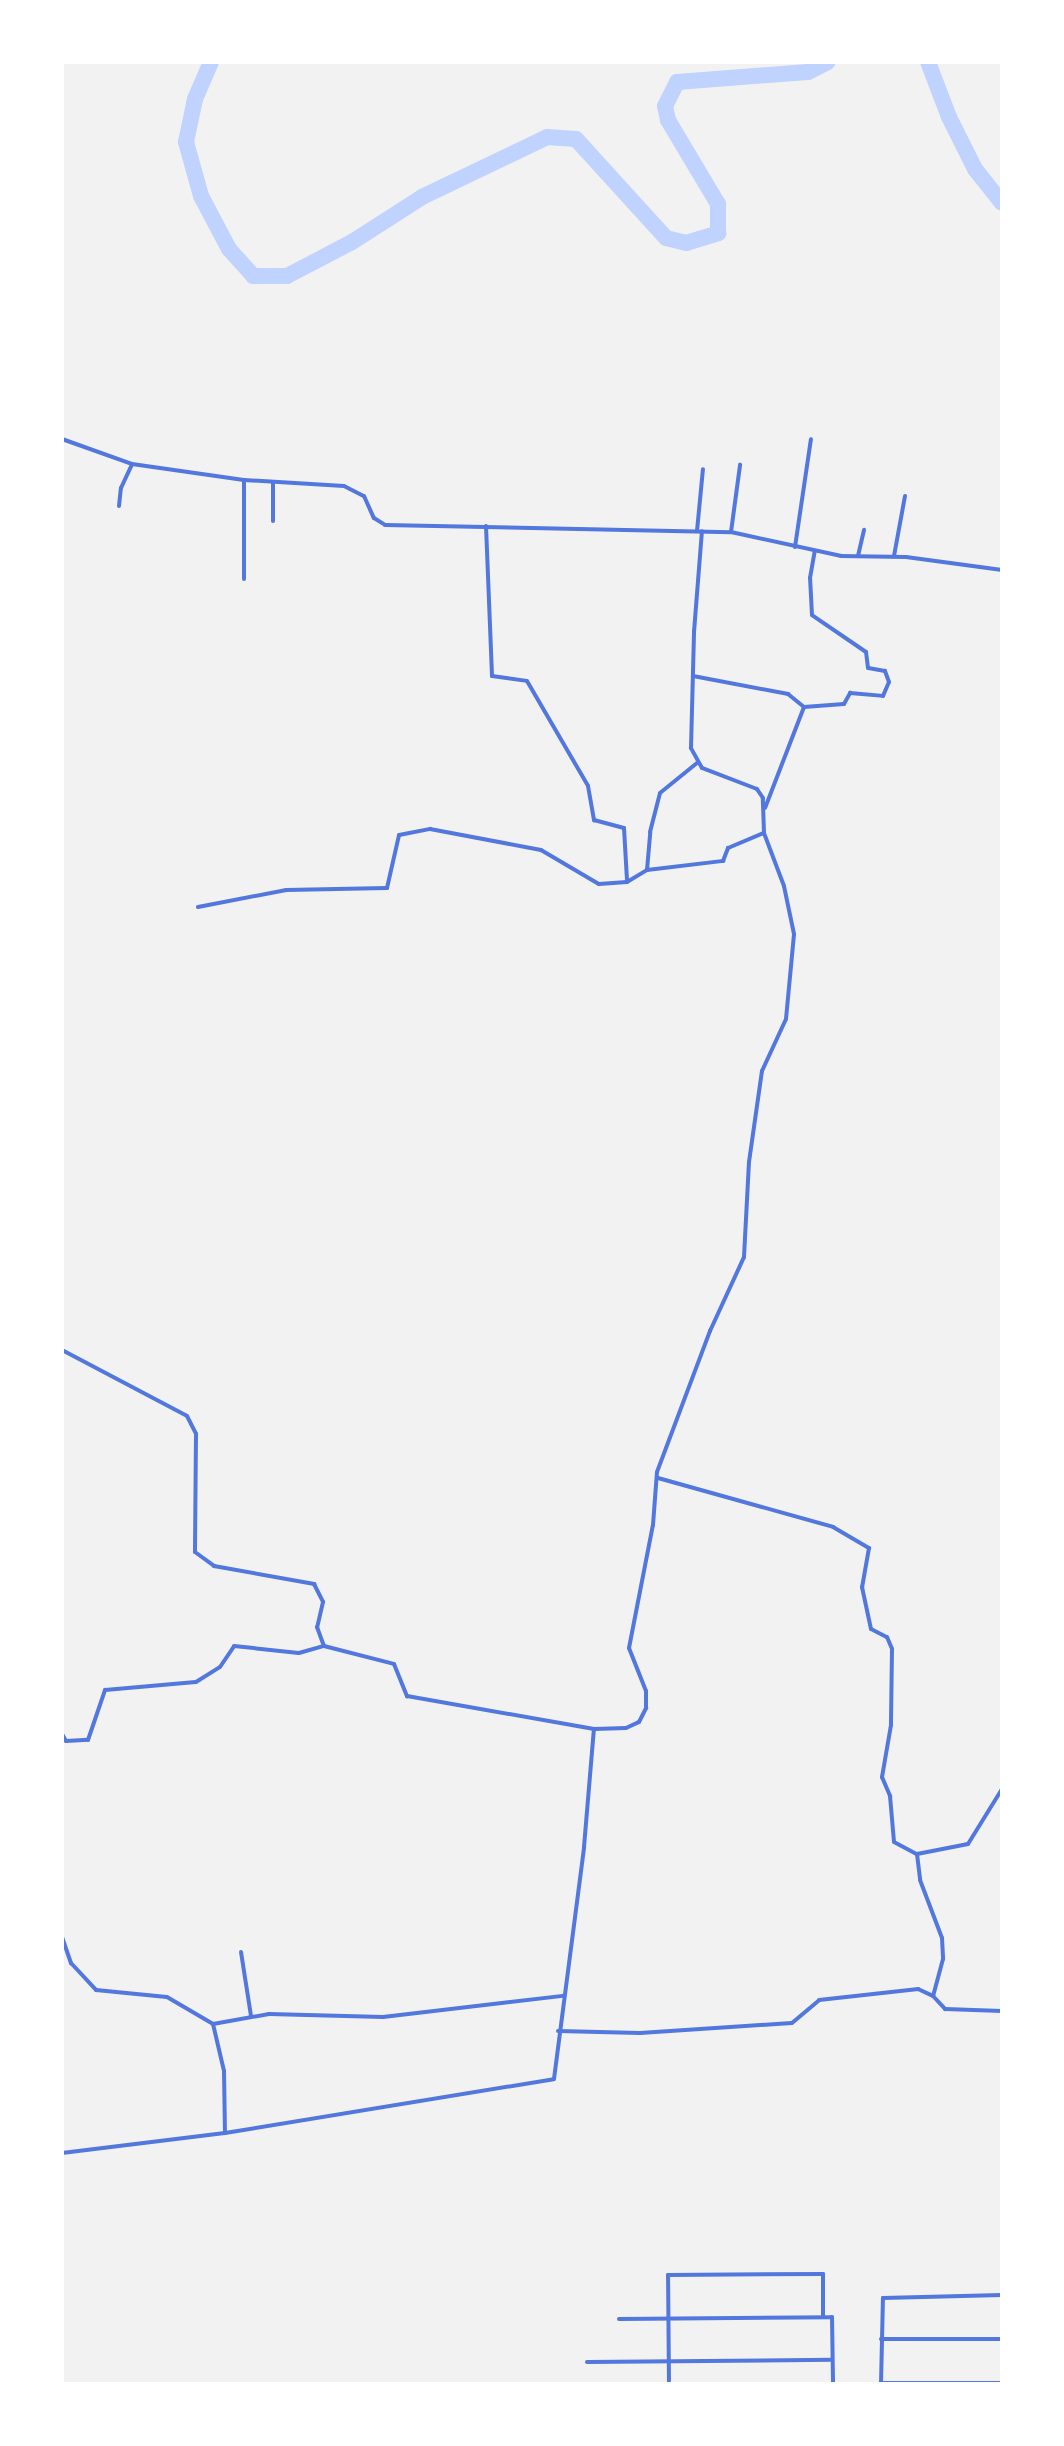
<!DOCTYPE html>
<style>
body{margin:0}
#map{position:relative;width:1064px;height:2446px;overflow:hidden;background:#f2f2f2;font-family:"Fira Sans",sans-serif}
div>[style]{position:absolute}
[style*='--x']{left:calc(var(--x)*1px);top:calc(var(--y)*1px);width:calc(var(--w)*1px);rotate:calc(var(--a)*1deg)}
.river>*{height:16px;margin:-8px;padding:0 8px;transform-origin:8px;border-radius:8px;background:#bfd3fe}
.minor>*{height:4px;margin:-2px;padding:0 2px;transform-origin:2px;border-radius:2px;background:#5277de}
span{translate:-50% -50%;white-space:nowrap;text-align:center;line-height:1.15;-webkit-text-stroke:8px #fff;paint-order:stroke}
.frame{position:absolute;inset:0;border:64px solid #fff;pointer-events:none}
</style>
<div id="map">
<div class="river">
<div style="--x:211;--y:62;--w:40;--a:113.4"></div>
<div style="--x:195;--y:99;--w:44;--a:101.8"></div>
<div style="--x:186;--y:142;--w:56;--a:74.5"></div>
<div style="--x:201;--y:196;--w:60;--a:62.2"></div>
<div style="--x:229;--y:249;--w:36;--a:48"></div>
<div style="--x:253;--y:276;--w:34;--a:0"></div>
<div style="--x:287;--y:276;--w:73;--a:-27.6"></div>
<div style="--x:352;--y:242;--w:83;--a:-32.7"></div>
<div style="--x:422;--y:197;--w:139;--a:-25.6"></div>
<div style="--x:547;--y:137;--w:29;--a:4"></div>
<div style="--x:576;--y:139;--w:134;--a:47.7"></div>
<div style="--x:666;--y:238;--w:21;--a:14"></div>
<div style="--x:686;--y:243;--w:34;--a:-17"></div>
<div style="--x:718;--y:233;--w:29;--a:-90"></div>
<div style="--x:718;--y:204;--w:98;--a:-120.8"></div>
<div style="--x:668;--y:120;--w:14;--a:-102"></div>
<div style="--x:665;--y:106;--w:27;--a:-63"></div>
<div style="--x:677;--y:82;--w:131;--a:-4.4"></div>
<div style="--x:808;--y:72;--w:22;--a:-27"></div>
<div style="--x:928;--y:62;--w:59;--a:69.1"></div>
<div style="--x:949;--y:117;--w:58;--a:63.4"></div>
<div style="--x:975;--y:169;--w:43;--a:51.5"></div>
</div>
<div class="minor">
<div style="--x:62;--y:439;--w:74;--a:19.7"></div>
<div style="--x:132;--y:464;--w:113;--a:8.1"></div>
<div style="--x:244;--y:480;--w:100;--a:3.4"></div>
<div style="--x:344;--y:486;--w:22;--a:27"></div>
<div style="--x:364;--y:496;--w:24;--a:66"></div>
<div style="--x:374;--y:518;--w:13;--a:32"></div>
<div style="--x:385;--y:525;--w:346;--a:1.2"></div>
<div style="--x:731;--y:532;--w:113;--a:12.3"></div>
<div style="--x:841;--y:556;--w:65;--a:0.9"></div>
<div style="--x:906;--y:557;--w:97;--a:7.7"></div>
<div style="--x:119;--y:506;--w:18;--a:-84"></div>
<div style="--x:121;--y:488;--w:26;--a:-65"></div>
<div style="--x:273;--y:521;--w:39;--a:-90"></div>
<div style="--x:486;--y:526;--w:150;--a:87.7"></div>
<div style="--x:492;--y:676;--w:35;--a:8"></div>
<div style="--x:527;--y:681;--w:121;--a:59.8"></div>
<div style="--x:588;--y:786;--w:35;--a:80"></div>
<div style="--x:594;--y:820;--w:31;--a:15"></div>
<div style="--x:624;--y:828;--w:52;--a:86.7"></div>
<div style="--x:697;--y:531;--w:62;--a:-84.5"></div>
<div style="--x:731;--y:532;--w:68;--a:-82.3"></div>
<div style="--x:795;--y:547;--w:109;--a:-81.6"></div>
<div style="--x:858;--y:556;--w:27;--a:-77"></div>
<div style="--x:894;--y:556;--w:61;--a:-79.6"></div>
<div style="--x:244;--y:579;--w:99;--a:-90"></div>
<div style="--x:693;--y:676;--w:97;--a:10.7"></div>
<div style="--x:788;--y:694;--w:21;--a:39"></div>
<div style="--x:804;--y:707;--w:108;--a:111.1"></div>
<div style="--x:804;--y:707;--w:40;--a:-4.3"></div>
<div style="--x:844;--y:704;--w:13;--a:-61"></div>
<div style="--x:850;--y:693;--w:33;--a:5"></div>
<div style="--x:883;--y:696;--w:15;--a:-67"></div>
<div style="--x:889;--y:682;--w:12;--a:-110"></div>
<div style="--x:885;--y:671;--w:17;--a:-170"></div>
<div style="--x:868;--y:668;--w:16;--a:-97"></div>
<div style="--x:866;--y:652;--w:65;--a:-145.6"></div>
<div style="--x:812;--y:615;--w:37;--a:-93"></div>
<div style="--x:810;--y:578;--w:27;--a:-80"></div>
<div style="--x:647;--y:870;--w:38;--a:-85"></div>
<div style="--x:650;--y:832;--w:40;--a:-75.6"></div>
<div style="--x:660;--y:793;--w:48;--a:-39"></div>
<div style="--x:198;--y:907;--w:90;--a:-10.9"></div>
<div style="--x:286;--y:890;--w:101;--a:-1.1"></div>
<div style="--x:387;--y:888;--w:54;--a:-77.2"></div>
<div style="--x:399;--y:835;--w:32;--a:-11"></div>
<div style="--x:430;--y:829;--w:113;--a:10.7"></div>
<div style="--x:541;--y:850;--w:67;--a:30.4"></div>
<div style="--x:599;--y:884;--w:28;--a:-4"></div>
<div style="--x:627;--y:882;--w:23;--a:-31"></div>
<div style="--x:647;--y:870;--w:77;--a:-6.8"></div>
<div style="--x:723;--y:861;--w:14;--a:-69"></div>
<div style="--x:728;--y:848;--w:39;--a:-23"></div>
<div style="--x:62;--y:1350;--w:141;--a:27.8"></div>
<div style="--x:187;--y:1416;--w:20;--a:63"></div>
<div style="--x:196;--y:1434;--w:118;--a:90.5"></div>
<div style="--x:195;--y:1552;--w:24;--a:36"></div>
<div style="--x:214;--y:1566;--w:102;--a:10.2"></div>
<div style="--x:314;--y:1584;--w:20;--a:63"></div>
<div style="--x:323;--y:1602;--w:26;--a:103"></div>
<div style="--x:317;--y:1627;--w:20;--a:70"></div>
<div style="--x:324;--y:1646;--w:72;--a:14.4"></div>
<div style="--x:394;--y:1664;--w:35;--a:68"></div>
<div style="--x:407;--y:1696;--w:190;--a:10"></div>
<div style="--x:658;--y:1478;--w:182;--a:15.6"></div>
<div style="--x:833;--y:1527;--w:42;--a:30.3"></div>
<div style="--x:869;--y:1548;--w:40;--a:100"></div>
<div style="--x:862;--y:1587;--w:43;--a:77.9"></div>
<div style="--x:871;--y:1629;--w:18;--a:27"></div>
<div style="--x:887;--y:1637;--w:13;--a:67"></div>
<div style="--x:892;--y:1649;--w:76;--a:90.8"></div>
<div style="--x:891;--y:1725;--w:53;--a:99.8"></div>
<div style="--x:882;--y:1777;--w:21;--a:67"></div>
<div style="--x:890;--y:1796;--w:46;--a:85"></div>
<div style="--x:894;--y:1842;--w:26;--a:28"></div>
<div style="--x:917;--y:1854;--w:52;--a:-11.1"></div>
<div style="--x:968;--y:1844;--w:65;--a:-58.3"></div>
<div style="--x:62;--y:1734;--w:8;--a:60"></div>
<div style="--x:66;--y:1741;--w:22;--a:-3"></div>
<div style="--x:88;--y:1740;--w:53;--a:-71.2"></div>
<div style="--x:105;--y:1690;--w:91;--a:-5"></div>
<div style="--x:196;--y:1682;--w:28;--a:-32"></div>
<div style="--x:220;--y:1667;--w:25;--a:-56"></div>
<div style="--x:234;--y:1646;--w:65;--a:6.1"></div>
<div style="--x:299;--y:1653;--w:26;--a:-16"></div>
<div style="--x:917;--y:1854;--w:26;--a:83"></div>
<div style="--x:920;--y:1880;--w:62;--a:69.2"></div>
<div style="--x:942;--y:1938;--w:21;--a:87"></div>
<div style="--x:943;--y:1959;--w:38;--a:105"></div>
<div style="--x:62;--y:1937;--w:28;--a:71"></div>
<div style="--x:71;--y:1963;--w:37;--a:47"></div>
<div style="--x:96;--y:1990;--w:71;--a:5.6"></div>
<div style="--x:167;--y:1997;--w:53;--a:30.4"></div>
<div style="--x:213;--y:2024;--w:57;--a:-10.1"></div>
<div style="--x:269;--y:2014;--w:114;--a:1.5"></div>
<div style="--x:383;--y:2017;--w:181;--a:-6.7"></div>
<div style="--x:241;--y:1952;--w:65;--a:81.1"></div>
<div style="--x:213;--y:2024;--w:48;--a:76.8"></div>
<div style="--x:224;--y:2071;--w:62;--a:89.1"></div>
<div style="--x:558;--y:2031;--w:82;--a:1.4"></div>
<div style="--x:640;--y:2033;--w:152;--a:-3.8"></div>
<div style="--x:792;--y:2023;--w:35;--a:-40"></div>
<div style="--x:819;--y:2000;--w:100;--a:-6.3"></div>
<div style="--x:918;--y:1989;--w:17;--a:25"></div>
<div style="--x:933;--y:1996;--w:18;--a:47"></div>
<div style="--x:945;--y:2009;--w:57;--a:2"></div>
<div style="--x:62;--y:2153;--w:164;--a:-7"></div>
<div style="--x:225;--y:2133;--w:333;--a:-9.3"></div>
<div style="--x:554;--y:2079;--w:234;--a:-82.6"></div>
<div style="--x:584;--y:1847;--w:118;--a:-85.2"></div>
<div style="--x:594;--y:1729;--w:32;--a:-2"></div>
<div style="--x:626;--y:1728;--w:14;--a:-25"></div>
<div style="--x:639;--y:1722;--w:16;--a:-63"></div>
<div style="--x:646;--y:1708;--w:17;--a:-90"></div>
<div style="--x:646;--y:1691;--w:46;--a:-111.6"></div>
<div style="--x:629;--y:1648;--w:125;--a:-79"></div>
<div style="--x:653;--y:1525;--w:53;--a:-85.7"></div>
<div style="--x:657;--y:1472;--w:151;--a:-69.4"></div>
<div style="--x:710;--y:1331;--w:81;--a:-65.3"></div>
<div style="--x:744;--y:1257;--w:95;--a:-87"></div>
<div style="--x:749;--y:1162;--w:92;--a:-81.9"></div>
<div style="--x:762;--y:1071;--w:57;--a:-65.2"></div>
<div style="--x:786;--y:1019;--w:85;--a:-84.6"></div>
<div style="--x:794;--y:934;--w:49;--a:-101.8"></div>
<div style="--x:784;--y:886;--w:57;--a:-110.7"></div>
<div style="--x:764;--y:833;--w:35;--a:-92"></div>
<div style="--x:763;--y:798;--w:11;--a:-124"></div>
<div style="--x:757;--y:789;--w:59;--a:-159.1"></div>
<div style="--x:702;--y:768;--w:23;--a:-119"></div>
<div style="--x:691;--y:748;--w:116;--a:-88.5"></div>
<div style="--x:694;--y:632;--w:101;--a:-85.5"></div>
<div style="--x:619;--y:2319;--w:213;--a:-0.5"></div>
<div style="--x:832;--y:2317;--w:67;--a:89.1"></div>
<div style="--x:881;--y:2339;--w:121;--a:0"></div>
<div style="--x:587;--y:2362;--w:245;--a:-0.5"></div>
<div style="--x:881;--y:2383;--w:121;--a:0"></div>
<div style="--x:669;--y:2384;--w:109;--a:-90.5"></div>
<div style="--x:668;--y:2275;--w:155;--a:-0.4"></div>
<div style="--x:823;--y:2274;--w:43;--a:90"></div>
<div style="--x:881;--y:2384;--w:86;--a:-88.7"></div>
<div style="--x:883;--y:2298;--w:119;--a:-1.4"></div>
</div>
<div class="frame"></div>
</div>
